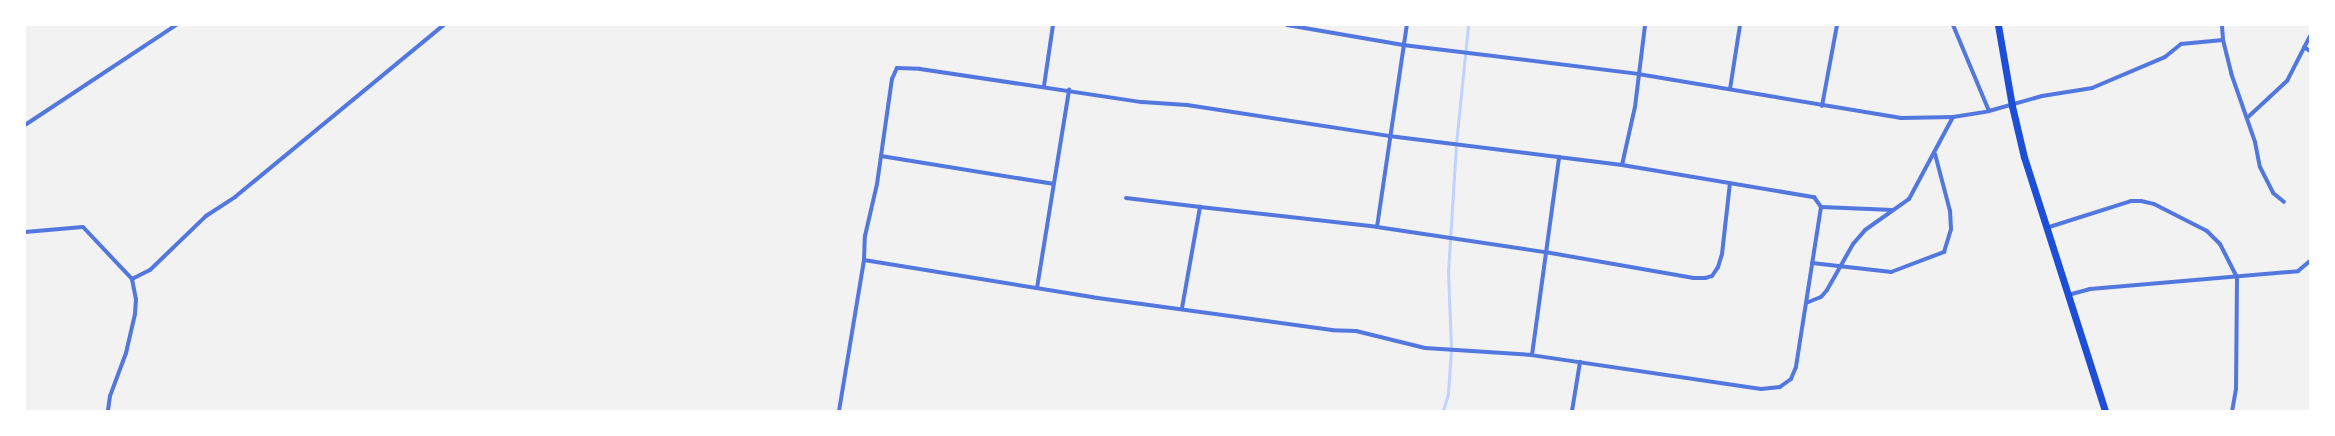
<!DOCTYPE html>
<style>
body{margin:0}
#map{position:relative;width:2335px;height:436px;overflow:hidden;background:#f2f2f2;font-family:"Varela Round",sans-serif}
div>[style]{position:absolute}
[style*='--x']{left:calc(var(--x)*1px);top:calc(var(--y)*1px);width:calc(var(--w)*1px);rotate:calc(var(--a)*1deg)}
.stream>*{height:2.5px;margin:-1.25px;padding:0 1.25px;transform-origin:1.25px;border-radius:1.25px;background:#bfd3fe}
.minor>*{height:4px;margin:-2px;padding:0 2px;transform-origin:2px;border-radius:2px;background:#5277de}
.trunk>*{height:7px;margin:-3.5px;padding:0 3.5px;transform-origin:3.5px;border-radius:3.5px;background:#1d4ed8}
span{translate:-50% -50%;white-space:nowrap;text-align:center;line-height:1.15;-webkit-text-stroke:4px #fff;paint-order:stroke}
.frame{position:absolute;inset:0;border:26px solid #fff;pointer-events:none}
</style>
<div id="map">
<div class="stream">
<div style="--x:1443;--y:411;--w:18;--a:-74"></div>
<div style="--x:1448;--y:394;--w:45;--a:-86.2"></div>
<div style="--x:1451;--y:349;--w:77;--a:-92.2"></div>
<div style="--x:1448;--y:272;--w:128;--a:-86.4"></div>
<div style="--x:1456;--y:144;--w:120;--a:-84.2"></div>
</div>
<div class="minor">
<div style="--x:1287;--y:25;--w:118;--a:9.8"></div>
<div style="--x:1403;--y:45;--w:237;--a:7"></div>
<div style="--x:1638;--y:74;--w:267;--a:9.5"></div>
<div style="--x:1901;--y:118;--w:52;--a:-1.1"></div>
<div style="--x:1953;--y:117;--w:36;--a:-9"></div>
<div style="--x:1953;--y:25;--w:93;--a:67.3"></div>
<div style="--x:1989;--y:111;--w:55;--a:-15.8"></div>
<div style="--x:2042;--y:96;--w:51;--a:-9.1"></div>
<div style="--x:2092;--y:88;--w:79;--a:-23"></div>
<div style="--x:2165;--y:57;--w:21;--a:-39"></div>
<div style="--x:2181;--y:44;--w:42;--a:-5.4"></div>
<div style="--x:2223;--y:40;--w:15;--a:-94"></div>
<div style="--x:2223;--y:40;--w:34;--a:76"></div>
<div style="--x:2231;--y:73;--w:73;--a:70.8"></div>
<div style="--x:2255;--y:142;--w:25;--a:79"></div>
<div style="--x:2260;--y:167;--w:29;--a:63"></div>
<div style="--x:2273;--y:193;--w:14;--a:39"></div>
<div style="--x:2304;--y:47;--w:7;--a:34"></div>
<div style="--x:1044;--y:86;--w:62;--a:-81.6"></div>
<div style="--x:1730;--y:89;--w:65;--a:-81.1"></div>
<div style="--x:1822;--y:106;--w:82;--a:-79.5"></div>
<div style="--x:2247;--y:118;--w:54;--a:-42.8"></div>
<div style="--x:2287;--y:81;--w:51;--a:-62.9"></div>
<div style="--x:25;--y:125;--w:181;--a:-33.5"></div>
<div style="--x:881;--y:156;--w:174;--a:9.2"></div>
<div style="--x:1622;--y:165;--w:59;--a:-77.4"></div>
<div style="--x:1635;--y:107;--w:83;--a:-83"></div>
<div style="--x:1126;--y:198;--w:75;--a:6.9"></div>
<div style="--x:1821;--y:207;--w:72;--a:2.4"></div>
<div style="--x:1377;--y:227;--w:170;--a:8.5"></div>
<div style="--x:1545;--y:252;--w:151;--a:9.9"></div>
<div style="--x:1694;--y:278;--w:11;--a:0"></div>
<div style="--x:1705;--y:278;--w:7;--a:-16"></div>
<div style="--x:1712;--y:276;--w:11;--a:-56"></div>
<div style="--x:1718;--y:267;--w:14;--a:-73"></div>
<div style="--x:1722;--y:254;--w:71;--a:-83.6"></div>
<div style="--x:2046;--y:228;--w:89;--a:-17.6"></div>
<div style="--x:2131;--y:201;--w:10;--a:0"></div>
<div style="--x:2141;--y:201;--w:13;--a:13"></div>
<div style="--x:2154;--y:204;--w:59;--a:27"></div>
<div style="--x:2207;--y:231;--w:18;--a:45"></div>
<div style="--x:2220;--y:244;--w:37;--a:63"></div>
<div style="--x:2237;--y:277;--w:112;--a:90.5"></div>
<div style="--x:2236;--y:389;--w:22;--a:100"></div>
<div style="--x:25;--y:232;--w:58;--a:-4.9"></div>
<div style="--x:83;--y:227;--w:71;--a:46.7"></div>
<div style="--x:132;--y:279;--w:20;--a:79"></div>
<div style="--x:136;--y:299;--w:15;--a:94"></div>
<div style="--x:135;--y:314;--w:40;--a:103"></div>
<div style="--x:126;--y:353;--w:46;--a:110.4"></div>
<div style="--x:110;--y:396;--w:15;--a:98"></div>
<div style="--x:1812;--y:263;--w:80;--a:6.5"></div>
<div style="--x:1891;--y:272;--w:57;--a:-20.7"></div>
<div style="--x:1944;--y:252;--w:24;--a:-73"></div>
<div style="--x:1951;--y:229;--w:18;--a:-93"></div>
<div style="--x:1950;--y:211;--w:59;--a:-104.7"></div>
<div style="--x:132;--y:279;--w:20;--a:-27"></div>
<div style="--x:150;--y:270;--w:78;--a:-44"></div>
<div style="--x:206;--y:216;--w:35;--a:-33"></div>
<div style="--x:235;--y:197;--w:271;--a:-39.5"></div>
<div style="--x:1037;--y:288;--w:201;--a:-80.8"></div>
<div style="--x:2068;--y:295;--w:23;--a:-15"></div>
<div style="--x:2090;--y:289;--w:209;--a:-4.9"></div>
<div style="--x:2298;--y:271;--w:16;--a:-40"></div>
<div style="--x:1806;--y:303;--w:16;--a:-22"></div>
<div style="--x:1821;--y:297;--w:9;--a:-49"></div>
<div style="--x:1827;--y:290;--w:53;--a:-60.5"></div>
<div style="--x:1853;--y:244;--w:18;--a:-49"></div>
<div style="--x:1865;--y:230;--w:54;--a:-35.2"></div>
<div style="--x:1909;--y:199;--w:93;--a:-61.8"></div>
<div style="--x:1182;--y:308;--w:103;--a:-79.9"></div>
<div style="--x:1200;--y:207;--w:178;--a:6.4"></div>
<div style="--x:1377;--y:227;--w:204;--a:-81.6"></div>
<div style="--x:1532;--y:355;--w:200;--a:-82.2"></div>
<div style="--x:839;--y:411;--w:153;--a:-80.6"></div>
<div style="--x:864;--y:260;--w:24;--a:-88"></div>
<div style="--x:865;--y:236;--w:53;--a:-77"></div>
<div style="--x:877;--y:184;--w:106;--a:-81.9"></div>
<div style="--x:892;--y:79;--w:12;--a:-66"></div>
<div style="--x:897;--y:68;--w:23;--a:2"></div>
<div style="--x:920;--y:69;--w:224;--a:8.5"></div>
<div style="--x:1142;--y:102;--w:45;--a:3.8"></div>
<div style="--x:1187;--y:105;--w:204;--a:8.7"></div>
<div style="--x:1389;--y:136;--w:235;--a:7.1"></div>
<div style="--x:1622;--y:165;--w:195;--a:9.5"></div>
<div style="--x:1814;--y:197;--w:12;--a:55"></div>
<div style="--x:1821;--y:207;--w:162;--a:98.9"></div>
<div style="--x:1796;--y:367;--w:13;--a:113"></div>
<div style="--x:1791;--y:379;--w:14;--a:144"></div>
<div style="--x:1780;--y:387;--w:19;--a:174"></div>
<div style="--x:1761;--y:389;--w:232;--a:-171.6"></div>
<div style="--x:1532;--y:355;--w:107;--a:-176.3"></div>
<div style="--x:1425;--y:348;--w:71;--a:-166.2"></div>
<div style="--x:1356;--y:331;--w:24;--a:-178"></div>
<div style="--x:1332;--y:330;--w:242;--a:-172.2"></div>
<div style="--x:1092;--y:297;--w:231;--a:-170.8"></div>
<div style="--x:1572;--y:411;--w:50;--a:-80.7"></div>
</div>
<div class="trunk">
<div style="--x:1998;--y:25;--w:82;--a:80.2"></div>
<div style="--x:2012;--y:106;--w:52;--a:76.8"></div>
<div style="--x:2024;--y:157;--w:267;--a:72.3"></div>
</div>
<div class="frame"></div>
</div>
